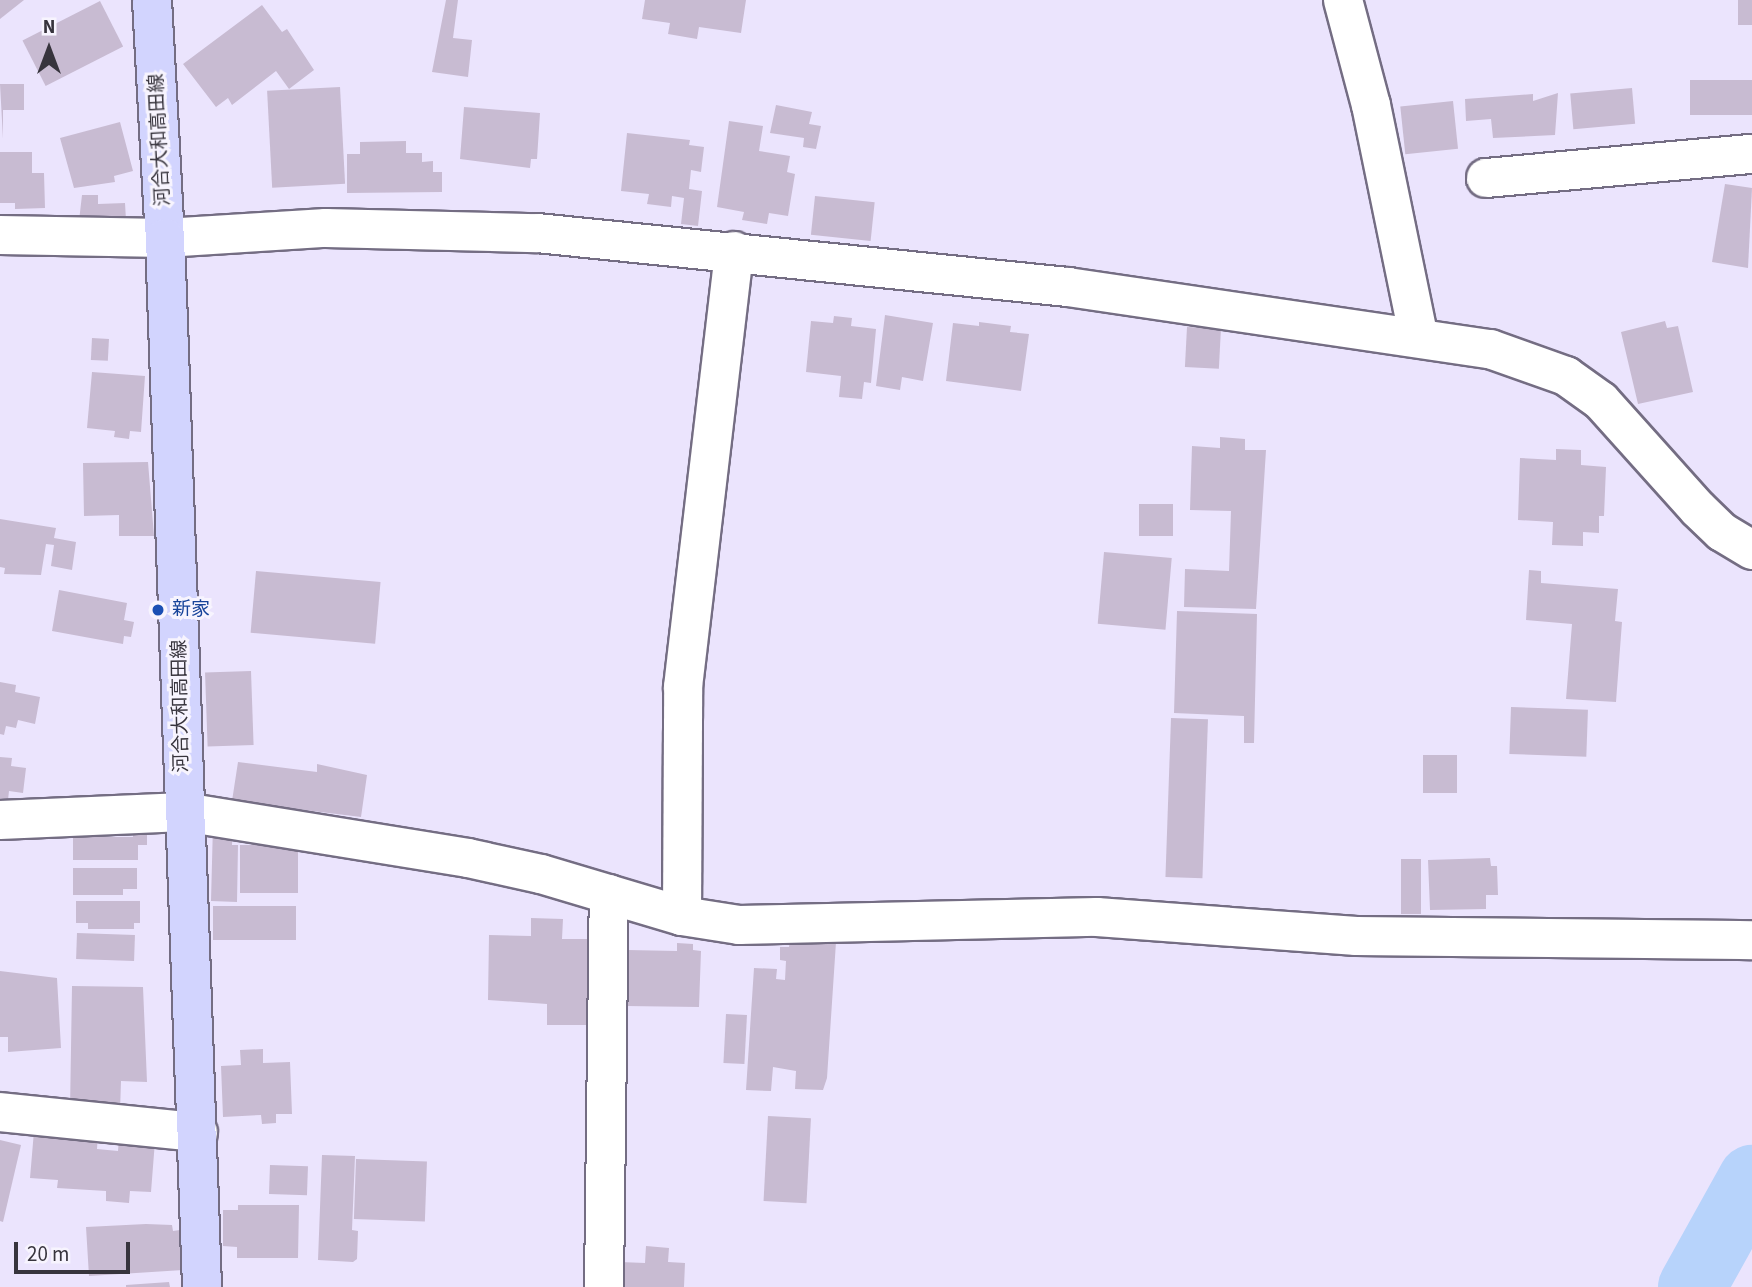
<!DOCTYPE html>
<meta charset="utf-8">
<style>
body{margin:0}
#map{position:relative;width:1752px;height:1287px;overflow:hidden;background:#ebe4fd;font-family:"Source Sans 3","Noto Sans JP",sans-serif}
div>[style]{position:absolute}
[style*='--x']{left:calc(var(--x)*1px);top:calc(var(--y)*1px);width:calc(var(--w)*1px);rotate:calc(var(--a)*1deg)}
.river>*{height:68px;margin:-34px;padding:0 34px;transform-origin:34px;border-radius:34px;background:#b7d3fb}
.building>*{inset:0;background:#c8bbd2;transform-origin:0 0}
.roads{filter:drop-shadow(2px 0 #746d83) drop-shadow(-2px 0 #746d83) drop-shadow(0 2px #746d83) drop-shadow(0 -2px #746d83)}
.minor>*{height:38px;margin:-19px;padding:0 19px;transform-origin:19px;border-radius:19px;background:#fff}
.major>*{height:38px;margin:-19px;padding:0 19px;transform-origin:19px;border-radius:19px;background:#d2d4fe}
.dots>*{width:19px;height:19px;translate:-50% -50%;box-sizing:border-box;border:4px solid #f7f4fe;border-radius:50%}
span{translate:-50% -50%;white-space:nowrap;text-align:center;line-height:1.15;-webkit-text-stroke:6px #f7f4fe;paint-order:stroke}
.street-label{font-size:19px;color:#37343d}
.transit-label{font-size:19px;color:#164399}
.left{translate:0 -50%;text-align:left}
.north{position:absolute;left:14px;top:14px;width:70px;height:70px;-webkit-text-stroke:5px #f7f4fe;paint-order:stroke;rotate:0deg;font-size:19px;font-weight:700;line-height:28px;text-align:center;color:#37343d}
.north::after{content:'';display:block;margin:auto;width:24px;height:32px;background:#37343d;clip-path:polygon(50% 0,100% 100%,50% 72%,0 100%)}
.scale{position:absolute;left:14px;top:1242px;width:116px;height:32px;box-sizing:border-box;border:4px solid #37343d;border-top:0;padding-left:9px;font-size:21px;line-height:24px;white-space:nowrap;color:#37343d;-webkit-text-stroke:5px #f7f4fe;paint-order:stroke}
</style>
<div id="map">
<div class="river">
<div style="--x:1692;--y:1287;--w:124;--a:-60.9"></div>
</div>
<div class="building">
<div style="clip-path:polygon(0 0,24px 0,0 19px)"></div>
<div style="clip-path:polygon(446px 0,458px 0,453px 38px,472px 40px,468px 77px,432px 72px)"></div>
<div style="clip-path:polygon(645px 0,746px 0,741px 33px,699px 27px,697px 39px,668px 34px,670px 23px,642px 19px)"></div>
<div style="left:1738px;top:0;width:14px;height:25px"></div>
<div style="left:100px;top:1px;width:51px;height:87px;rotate:63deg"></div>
<div style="clip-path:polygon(262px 5px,282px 32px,287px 29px,314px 70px,289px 89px,276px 71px,232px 105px,228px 98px,216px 107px,183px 64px)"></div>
<div style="left:1752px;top:80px;width:35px;height:62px;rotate:90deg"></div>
<div style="clip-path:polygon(0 84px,24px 84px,24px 110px,3px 110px,3px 139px)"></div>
<div style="left:340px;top:87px;width:97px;height:73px;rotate:87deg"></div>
<div style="left:1632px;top:88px;width:36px;height:62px;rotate:85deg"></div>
<div style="clip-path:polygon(1558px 93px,1555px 135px,1493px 138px,1491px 119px,1466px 121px,1465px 99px,1533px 94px,1533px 101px)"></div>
<div style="left:1453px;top:101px;width:48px;height:53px;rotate:84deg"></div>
<div style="clip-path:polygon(776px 105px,812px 112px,809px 124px,821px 126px,816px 149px,803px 147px,804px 138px,770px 133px)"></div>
<div style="clip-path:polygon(464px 107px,540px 113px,537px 159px,531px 159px,530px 168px,460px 159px)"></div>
<div style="clip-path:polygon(729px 121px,763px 126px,759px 151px,790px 156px,787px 172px,795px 174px,788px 216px,769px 213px,767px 224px,742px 220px,744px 212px,717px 207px)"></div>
<div style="clip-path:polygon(120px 122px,133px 171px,114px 176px,115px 182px,74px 188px,60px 138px)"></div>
<div style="clip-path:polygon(627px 133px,690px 140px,689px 145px,704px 147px,701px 172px,691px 170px,689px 189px,702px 191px,698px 226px,681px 224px,684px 198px,672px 196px,671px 207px,647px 204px,649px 194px,621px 191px)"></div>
<div style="clip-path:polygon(406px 141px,406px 153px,422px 153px,422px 162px,433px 161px,433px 172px,442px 172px,442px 192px,347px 193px,347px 154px,360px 154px,360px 142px)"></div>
<div style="clip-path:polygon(0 152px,32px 152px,32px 173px,44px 173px,45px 208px,15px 209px,15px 203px,0 203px)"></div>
<div style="clip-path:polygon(1725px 184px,1752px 188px,1748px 268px,1712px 262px)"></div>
<div style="clip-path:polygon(82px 195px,98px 195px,98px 204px,125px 203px,126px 220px,79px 221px)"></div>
<div style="left:815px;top:196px;width:60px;height:39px;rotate:6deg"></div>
<div style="clip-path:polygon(885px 315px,933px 323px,923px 381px,902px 377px,900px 390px,876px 386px)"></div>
<div style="clip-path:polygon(834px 316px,852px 318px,851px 326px,876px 329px,871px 383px,864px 382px,862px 399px,839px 397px,841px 376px,806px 372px,811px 321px,833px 323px)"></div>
<div style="clip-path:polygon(1665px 321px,1667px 328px,1678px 326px,1693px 392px,1638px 404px,1621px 332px)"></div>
<div style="clip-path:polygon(979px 322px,1011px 326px,1010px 332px,1029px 334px,1021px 391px,946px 381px,953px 323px,979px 326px)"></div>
<div style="left:1187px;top:327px;width:34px;height:40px;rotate:3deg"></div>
<div style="left:92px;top:338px;width:17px;height:22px;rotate:3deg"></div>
<div style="clip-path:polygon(92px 372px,145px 376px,141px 432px,130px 431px,129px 439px,114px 437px,115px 431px,87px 428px)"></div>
<div style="clip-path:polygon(1220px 437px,1245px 439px,1245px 450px,1266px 450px,1256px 609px,1184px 607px,1185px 569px,1229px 571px,1231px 511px,1190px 510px,1192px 446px,1220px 448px)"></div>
<div style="clip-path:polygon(1556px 449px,1581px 450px,1581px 465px,1606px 467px,1604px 516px,1599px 516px,1599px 533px,1583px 532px,1583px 546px,1552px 545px,1553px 522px,1518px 520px,1520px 458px,1556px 460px)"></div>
<div style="clip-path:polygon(148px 462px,154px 536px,119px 536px,119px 515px,84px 516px,83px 463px)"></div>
<div style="left:1139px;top:504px;width:34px;height:32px"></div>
<div style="clip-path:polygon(0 519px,56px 528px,54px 538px,76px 542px,72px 570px,51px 566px,54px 545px,46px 544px,41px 575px,4px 574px,5px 568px,0 567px)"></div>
<div style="left:1104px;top:552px;width:68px;height:72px;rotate:5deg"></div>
<div style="clip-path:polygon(1529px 570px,1541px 571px,1541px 583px,1618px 589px,1615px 621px,1622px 622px,1616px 702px,1566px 699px,1572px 624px,1526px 620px)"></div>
<div style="left:256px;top:571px;width:125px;height:62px;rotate:5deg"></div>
<div style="clip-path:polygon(59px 590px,127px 603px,124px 620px,134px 622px,131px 637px,124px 636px,123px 644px,52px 631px)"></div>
<div style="clip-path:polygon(1177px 611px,1257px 614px,1254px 743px,1244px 743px,1244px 716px,1174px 713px)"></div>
<div style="left:251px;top:671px;width:74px;height:46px;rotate:88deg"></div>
<div style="clip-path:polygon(0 682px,16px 685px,15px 692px,40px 697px,35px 724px,18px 720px,16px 728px,6px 726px,4px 735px,0 734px)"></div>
<div style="left:1511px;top:707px;width:77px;height:47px;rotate:2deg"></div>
<div style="left:1171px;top:718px;width:37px;height:159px;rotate:2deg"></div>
<div style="left:1423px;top:755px;width:34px;height:38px"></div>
<div style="clip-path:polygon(0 757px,12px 758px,11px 766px,26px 768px,23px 793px,9px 791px,8px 800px,0 799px)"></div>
<div style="clip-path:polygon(238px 762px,317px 772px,317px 764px,367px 775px,361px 817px,232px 801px)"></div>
<div style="clip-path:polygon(213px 824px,233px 824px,232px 845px,238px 845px,237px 902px,211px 901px)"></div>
<div style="clip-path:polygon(133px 833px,147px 833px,147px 845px,138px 845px,138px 860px,73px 860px,73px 837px,133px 837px)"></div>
<div style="left:240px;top:845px;width:58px;height:48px"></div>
<div style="clip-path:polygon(1490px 858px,1491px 866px,1497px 866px,1498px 895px,1486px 895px,1486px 909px,1430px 910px,1428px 860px)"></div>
<div style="left:1401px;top:859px;width:20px;height:55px"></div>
<div style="clip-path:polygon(73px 868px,137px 868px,137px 889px,123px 889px,123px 895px,73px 895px)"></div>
<div style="clip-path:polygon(76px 901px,140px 901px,140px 923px,134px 923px,134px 929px,88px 929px,88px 923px,76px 923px)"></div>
<div style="left:296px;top:906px;width:34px;height:83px;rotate:90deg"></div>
<div style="clip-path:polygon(531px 918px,563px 919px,562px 939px,591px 939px,587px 1025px,547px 1025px,547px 1004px,488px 1000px,489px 935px,531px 936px)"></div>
<div style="left:77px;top:933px;width:58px;height:26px;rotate:2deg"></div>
<div style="clip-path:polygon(790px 940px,836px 942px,827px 1078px,823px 1090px,795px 1089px,796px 1071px,773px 1067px,771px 1091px,746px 1090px,754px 968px,777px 969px,776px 979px,785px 980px,786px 961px,780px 960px,780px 947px,789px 947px)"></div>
<div style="clip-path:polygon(677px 943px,693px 944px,693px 950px,701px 951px,699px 1007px,626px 1006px,627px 950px,677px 951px)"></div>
<div style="clip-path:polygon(0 971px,57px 978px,61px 1048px,8px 1052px,8px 1037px,0 1037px)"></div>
<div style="clip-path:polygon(72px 986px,143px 987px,147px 1082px,121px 1081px,120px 1112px,70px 1111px)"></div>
<div style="left:726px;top:1014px;width:21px;height:49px;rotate:3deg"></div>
<div style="clip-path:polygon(263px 1049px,263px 1063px,290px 1062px,292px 1114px,276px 1114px,276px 1123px,262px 1124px,261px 1115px,223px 1117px,221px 1066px,241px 1065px,240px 1050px)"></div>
<div style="left:768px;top:1116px;width:43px;height:85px;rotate:3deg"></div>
<div style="clip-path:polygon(34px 1131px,98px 1132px,97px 1149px,118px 1151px,119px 1138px,155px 1141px,151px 1192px,130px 1191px,129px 1203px,106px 1201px,106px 1191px,57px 1188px,58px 1180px,30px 1178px)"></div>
<div style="clip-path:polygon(0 1140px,21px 1145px,3px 1222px,0 1221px)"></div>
<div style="clip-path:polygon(322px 1155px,355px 1156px,352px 1230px,358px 1231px,357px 1259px,353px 1262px,318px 1260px)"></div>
<div style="left:356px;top:1159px;width:71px;height:60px;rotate:2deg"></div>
<div style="left:270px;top:1165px;width:38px;height:29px;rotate:2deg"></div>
<div style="clip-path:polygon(238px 1205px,299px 1205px,298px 1258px,237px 1258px,237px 1247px,223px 1246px,223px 1210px,238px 1210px)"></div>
<div style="clip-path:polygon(146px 1224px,172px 1225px,173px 1231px,180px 1230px,183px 1270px,89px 1276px,86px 1227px)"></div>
<div style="clip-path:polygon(646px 1246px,669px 1248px,668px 1262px,685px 1263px,684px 1287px,618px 1287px,620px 1262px,645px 1263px)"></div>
<div style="clip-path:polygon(169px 1282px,170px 1287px,126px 1287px,126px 1285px)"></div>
</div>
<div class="roads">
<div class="minor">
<div style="--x:1343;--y:0;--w:109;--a:75.1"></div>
<div style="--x:1371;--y:105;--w:238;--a:78.4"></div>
<div style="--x:1486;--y:178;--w:267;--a:-5.2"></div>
<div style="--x:0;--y:235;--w:165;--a:1"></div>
<div style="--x:165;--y:238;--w:161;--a:-3.6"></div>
<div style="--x:326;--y:228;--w:211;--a:1.4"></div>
<div style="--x:537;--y:233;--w:534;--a:5.81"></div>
<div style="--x:1068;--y:287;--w:427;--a:8.4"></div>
<div style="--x:1490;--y:349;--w:81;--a:19.6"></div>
<div style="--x:1566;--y:376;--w:43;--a:35.5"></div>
<div style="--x:1601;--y:401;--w:145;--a:48.1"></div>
<div style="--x:1698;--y:509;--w:33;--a:44"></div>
<div style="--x:1722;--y:532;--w:35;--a:31"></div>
<div style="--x:0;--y:820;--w:184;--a:-2.5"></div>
<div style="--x:184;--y:812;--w:288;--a:9.2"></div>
<div style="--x:468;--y:858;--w:75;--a:12.4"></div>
<div style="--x:541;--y:874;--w:147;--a:16.6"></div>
<div style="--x:682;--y:916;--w:58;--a:9"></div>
<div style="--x:739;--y:925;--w:358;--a:-1.3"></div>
<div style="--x:1097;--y:917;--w:260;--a:4.2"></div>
<div style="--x:1356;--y:936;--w:396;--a:0.6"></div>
<div style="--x:682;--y:916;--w:229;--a:-89.7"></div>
<div style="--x:683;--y:687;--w:439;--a:-83.3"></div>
<div style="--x:0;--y:1112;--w:199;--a:5.8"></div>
<div style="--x:604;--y:1287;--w:393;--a:-89.3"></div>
</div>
<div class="major">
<div style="--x:152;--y:0;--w:238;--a:86.9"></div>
<div style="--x:165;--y:238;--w:1050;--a:87.98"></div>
</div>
</div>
<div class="dots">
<div style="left:158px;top:610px;background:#1a4fb4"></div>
</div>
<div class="street-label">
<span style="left:160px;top:140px;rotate:-93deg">河合大和高田線</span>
<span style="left:181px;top:706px;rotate:-91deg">河合大和高田線</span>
</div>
<div class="transit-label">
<span class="left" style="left:172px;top:610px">新家</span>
</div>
<div class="north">N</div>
<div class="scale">20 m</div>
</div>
